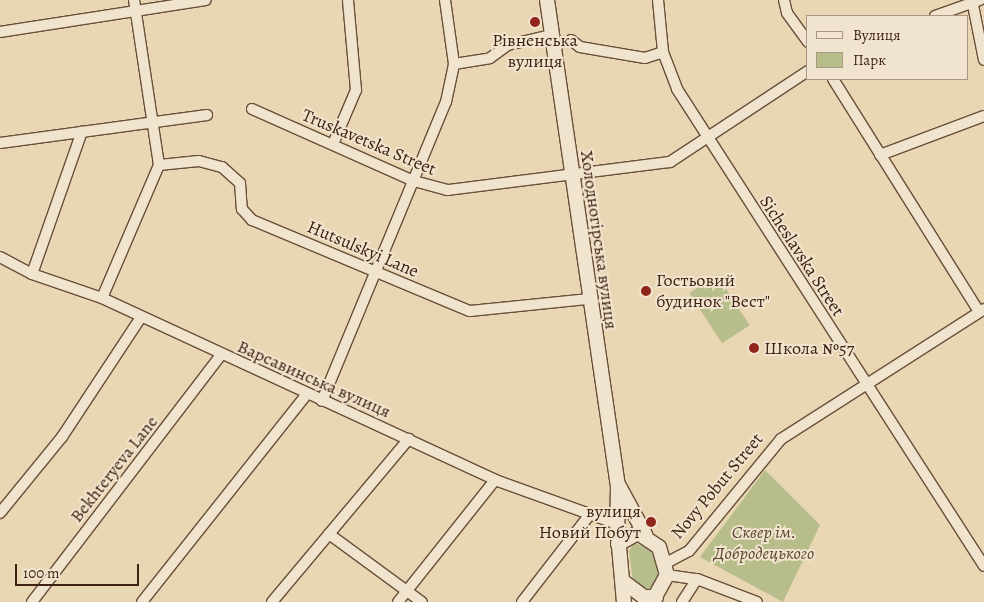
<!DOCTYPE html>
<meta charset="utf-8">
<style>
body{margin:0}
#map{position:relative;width:984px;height:602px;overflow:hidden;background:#e9d6b3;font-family:Alegreya,serif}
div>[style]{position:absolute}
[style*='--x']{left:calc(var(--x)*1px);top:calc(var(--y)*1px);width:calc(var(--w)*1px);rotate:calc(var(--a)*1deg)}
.green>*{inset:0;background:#b8bd8c;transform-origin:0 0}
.roads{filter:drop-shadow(1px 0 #694e3a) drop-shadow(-1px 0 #694e3a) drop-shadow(0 1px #694e3a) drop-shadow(0 -1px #694e3a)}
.minor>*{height:10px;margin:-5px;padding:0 5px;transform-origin:5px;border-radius:5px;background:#f1e4ce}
.secondary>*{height:14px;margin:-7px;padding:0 7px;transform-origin:7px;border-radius:7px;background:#f1e4ce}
.dots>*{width:14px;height:14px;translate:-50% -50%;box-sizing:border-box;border:2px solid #f1e4ce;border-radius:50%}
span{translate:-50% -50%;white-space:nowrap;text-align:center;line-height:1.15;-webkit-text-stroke:4px #f1e4ce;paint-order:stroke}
.poi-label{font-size:18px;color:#3e2112}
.left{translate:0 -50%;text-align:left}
.right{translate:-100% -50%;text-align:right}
.street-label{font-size:18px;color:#3e2112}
.park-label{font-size:18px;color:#5c4830;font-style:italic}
.legend{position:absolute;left:806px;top:15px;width:162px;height:65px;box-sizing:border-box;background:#f1e4ce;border:1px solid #a99683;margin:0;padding:6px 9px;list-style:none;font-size:15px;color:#3e2112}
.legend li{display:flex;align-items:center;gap:10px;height:25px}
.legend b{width:25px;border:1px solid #a99683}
.scale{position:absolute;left:15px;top:564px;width:124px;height:22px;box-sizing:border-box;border:2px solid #3e2112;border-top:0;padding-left:6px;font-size:15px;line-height:18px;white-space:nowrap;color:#3e2112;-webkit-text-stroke:4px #f1e4ce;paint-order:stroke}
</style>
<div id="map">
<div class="green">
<div style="left:717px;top:275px;width:60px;height:33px;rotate:57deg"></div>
<div style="clip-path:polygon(765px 470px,820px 525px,783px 602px,700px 557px)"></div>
<div style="clip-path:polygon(634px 543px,649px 548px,661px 571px,659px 585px,649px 592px,633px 582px,629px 551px)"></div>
</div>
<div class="roads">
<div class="minor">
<div style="--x:658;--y:0;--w:52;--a:84.5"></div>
<div style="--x:663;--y:52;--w:40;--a:69"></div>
<div style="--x:677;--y:89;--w:567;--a:57.23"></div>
<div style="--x:784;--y:0;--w:13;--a:77"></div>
<div style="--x:787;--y:13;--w:36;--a:54"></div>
<div style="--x:972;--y:0;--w:61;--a:78.7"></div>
<div style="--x:935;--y:16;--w:48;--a:-19.6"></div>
<div style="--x:0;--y:32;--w:208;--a:-8.8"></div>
<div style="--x:571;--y:40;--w:11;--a:38"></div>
<div style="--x:580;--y:47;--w:66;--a:9.6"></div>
<div style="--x:645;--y:58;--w:19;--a:-18"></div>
<div style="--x:454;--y:64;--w:36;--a:-9"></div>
<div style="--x:490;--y:58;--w:22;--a:-36"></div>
<div style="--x:508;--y:45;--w:44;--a:-13.1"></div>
<div style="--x:833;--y:79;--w:275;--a:57.9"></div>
<div style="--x:252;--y:109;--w:177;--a:24"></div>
<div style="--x:414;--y:181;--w:35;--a:15"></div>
<div style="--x:448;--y:190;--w:224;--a:-7.2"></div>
<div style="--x:670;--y:162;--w:165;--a:-33.4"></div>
<div style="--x:0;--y:143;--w:209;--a:-7.7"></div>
<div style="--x:333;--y:144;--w:59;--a:-66.9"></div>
<div style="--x:356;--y:90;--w:90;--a:-95.1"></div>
<div style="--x:880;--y:155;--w:111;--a:-20.6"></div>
<div style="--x:159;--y:165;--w:40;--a:-5.7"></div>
<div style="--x:199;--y:161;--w:24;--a:15"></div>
<div style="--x:222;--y:167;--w:24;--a:42"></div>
<div style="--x:240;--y:183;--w:26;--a:86"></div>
<div style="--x:242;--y:209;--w:15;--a:48"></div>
<div style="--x:252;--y:220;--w:236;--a:22.7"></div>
<div style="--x:470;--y:311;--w:120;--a:-5.8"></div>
<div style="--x:0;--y:257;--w:36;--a:28"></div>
<div style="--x:32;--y:274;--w:74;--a:18.9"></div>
<div style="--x:102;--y:298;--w:433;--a:24.8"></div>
<div style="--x:495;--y:480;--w:130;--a:19.8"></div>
<div style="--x:32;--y:274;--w:151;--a:-70.7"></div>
<div style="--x:102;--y:298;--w:145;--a:-66.8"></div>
<div style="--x:159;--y:165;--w:167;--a:-98.6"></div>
<div style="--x:322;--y:401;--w:324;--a:-67.5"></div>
<div style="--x:446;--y:102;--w:39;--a:-78"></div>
<div style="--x:454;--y:64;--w:65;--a:-98"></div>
<div style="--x:0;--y:513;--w:98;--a:-50.8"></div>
<div style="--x:62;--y:437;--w:144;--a:-56.6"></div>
<div style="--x:329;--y:534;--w:115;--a:36.2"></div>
<div style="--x:666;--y:563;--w:26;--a:-28"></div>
<div style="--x:689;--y:551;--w:145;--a:-50.6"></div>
<div style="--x:781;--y:439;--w:241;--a:-32.6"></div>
<div style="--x:667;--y:575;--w:30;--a:8"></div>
<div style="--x:697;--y:579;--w:64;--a:21"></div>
<div style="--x:32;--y:602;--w:311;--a:-52.6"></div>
<div style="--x:142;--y:602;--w:265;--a:-51.6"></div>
<div style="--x:272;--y:602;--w:213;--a:-50"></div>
<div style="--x:398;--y:602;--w:156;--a:-51.5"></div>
<div style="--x:522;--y:602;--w:108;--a:-52.2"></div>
<div style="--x:682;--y:602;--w:27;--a:-57"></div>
</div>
<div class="secondary">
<div style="--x:547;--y:0;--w:490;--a:81.7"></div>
<div style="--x:618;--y:485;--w:39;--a:91"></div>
<div style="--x:617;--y:524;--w:78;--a:84.9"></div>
<div style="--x:619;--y:486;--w:55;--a:61.6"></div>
<div style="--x:618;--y:544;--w:23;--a:-29"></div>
<div style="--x:638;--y:533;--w:25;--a:34"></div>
<div style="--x:659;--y:547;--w:29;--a:74"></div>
<div style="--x:667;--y:575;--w:31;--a:119"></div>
<div style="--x:624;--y:582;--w:25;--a:37"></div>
<div style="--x:644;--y:597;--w:12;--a:0"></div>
</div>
</div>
<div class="dots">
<div style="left:535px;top:22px;background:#8f2418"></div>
<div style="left:646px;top:291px;background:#8f2418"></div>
<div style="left:754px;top:348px;background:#8f2418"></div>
<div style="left:651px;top:522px;background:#8f2418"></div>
</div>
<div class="poi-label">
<span style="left:535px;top:51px">Рівненська<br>вулиця</span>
<span class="left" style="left:656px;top:291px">Гостьовий<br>будинок "Вест"</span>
<span class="left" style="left:764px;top:348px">Школа №57</span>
<span class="right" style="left:641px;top:522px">вулиця<br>Новий Побут</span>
</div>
<div class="street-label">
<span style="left:369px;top:142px;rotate:23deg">Truskavetska Street</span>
<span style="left:599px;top:240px;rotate:82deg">Холодногірська вулиця</span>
<span style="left:363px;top:249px;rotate:23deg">Hutsulskyi Lane</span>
<span style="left:802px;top:256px;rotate:57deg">Sicheslavska Street</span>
<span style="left:314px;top:379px;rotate:24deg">Варсавинська вулиця</span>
<span style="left:114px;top:469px;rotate:-52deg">Bekhteryeva Lane</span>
<span style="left:717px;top:486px;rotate:-50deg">Novy Pobut Street</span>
</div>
<div class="park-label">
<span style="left:764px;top:543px">Сквер ім.<br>Добродецького</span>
</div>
<ul class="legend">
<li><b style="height:6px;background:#f1e4ce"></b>Вулиця</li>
<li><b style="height:14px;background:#b8bd8c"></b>Парк</li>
</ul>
<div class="scale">100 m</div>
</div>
